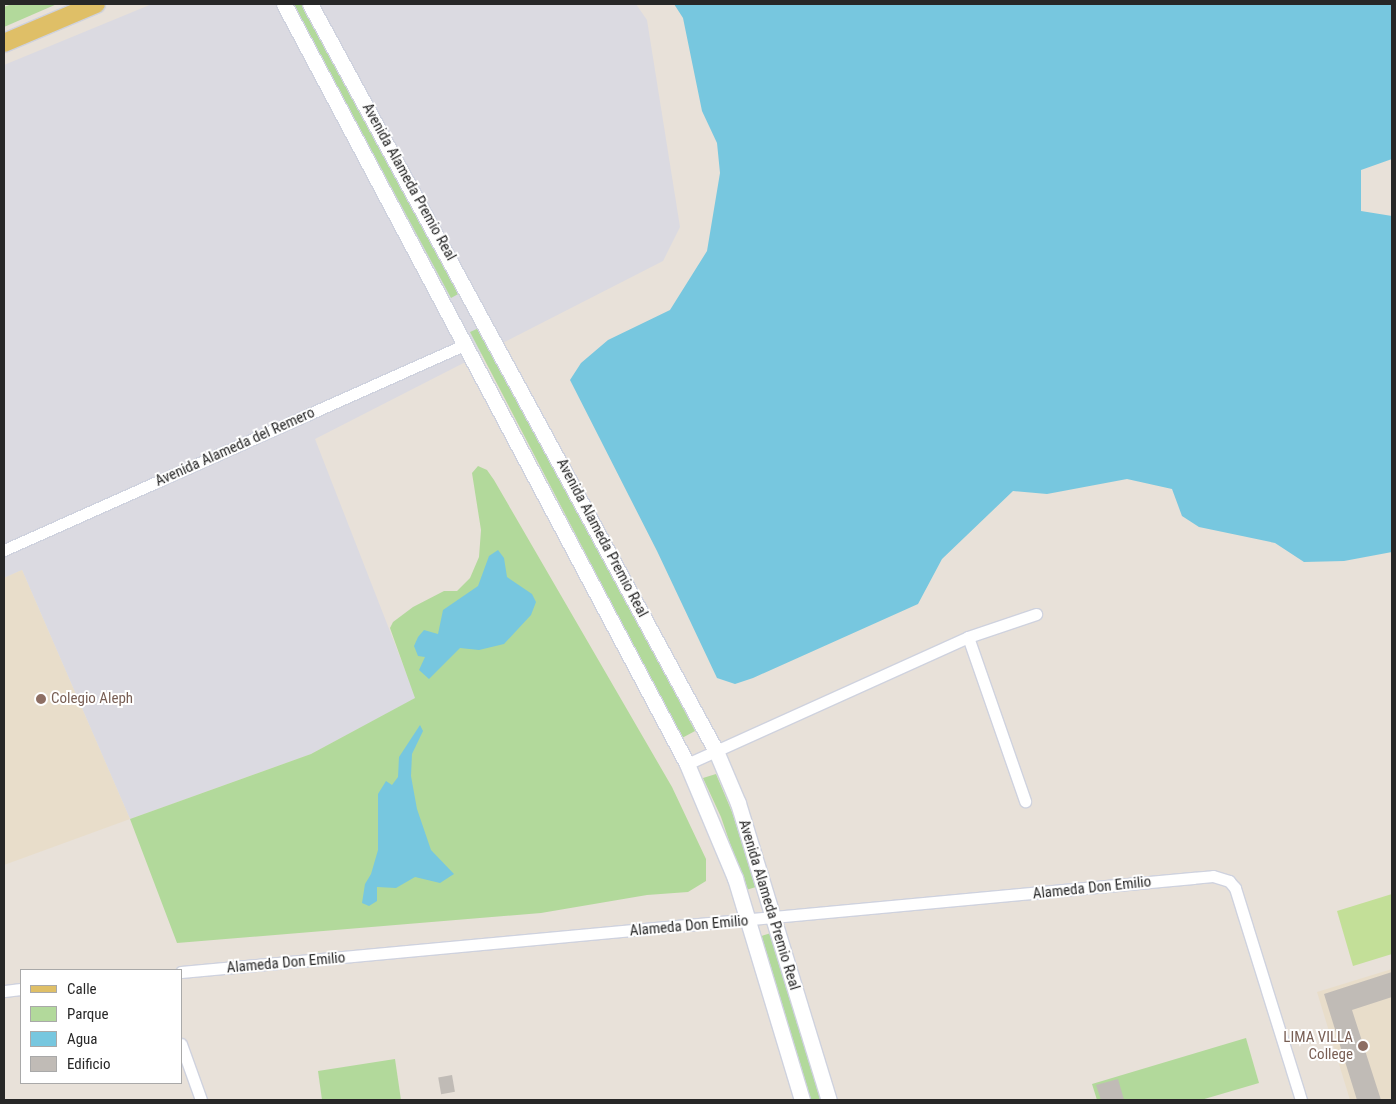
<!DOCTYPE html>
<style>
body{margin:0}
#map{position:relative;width:1396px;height:1104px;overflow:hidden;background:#e8e1d9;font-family:"Roboto Condensed",sans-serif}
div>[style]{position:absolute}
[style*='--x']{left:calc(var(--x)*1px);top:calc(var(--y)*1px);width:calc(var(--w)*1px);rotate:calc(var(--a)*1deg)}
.industrial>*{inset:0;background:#dbdae1}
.education>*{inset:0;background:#e8ddca}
.green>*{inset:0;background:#b2d99b;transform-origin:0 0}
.pitch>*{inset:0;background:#c3df98}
.water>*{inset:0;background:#77c7df}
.building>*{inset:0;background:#c0bbb6;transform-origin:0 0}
.roads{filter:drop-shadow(1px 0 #cfd2de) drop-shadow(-1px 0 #cfd2de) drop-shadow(0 1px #cfd2de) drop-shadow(0 -1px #cfd2de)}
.street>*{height:11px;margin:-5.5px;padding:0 5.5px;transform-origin:5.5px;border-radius:5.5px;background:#fff}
.secondary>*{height:15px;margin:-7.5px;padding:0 7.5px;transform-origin:7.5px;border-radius:7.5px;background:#fff}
.primary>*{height:18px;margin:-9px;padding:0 9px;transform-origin:9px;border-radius:9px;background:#dfbf67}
.dots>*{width:14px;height:14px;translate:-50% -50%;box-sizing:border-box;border:2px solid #fff;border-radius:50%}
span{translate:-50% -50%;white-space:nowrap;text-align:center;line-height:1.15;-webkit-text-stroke:4px #fff;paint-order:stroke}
.street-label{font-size:15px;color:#272727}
.education-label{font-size:15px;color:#785e54}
.left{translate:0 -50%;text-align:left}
.right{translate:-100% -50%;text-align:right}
.frame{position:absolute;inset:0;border:5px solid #272727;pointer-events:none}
.legend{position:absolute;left:20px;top:969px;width:162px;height:115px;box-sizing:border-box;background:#fff;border:1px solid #a9a9a9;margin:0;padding:6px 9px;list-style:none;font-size:15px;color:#272727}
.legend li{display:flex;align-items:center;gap:10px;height:25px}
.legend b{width:25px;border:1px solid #a9a9a9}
</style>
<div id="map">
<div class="industrial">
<div style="clip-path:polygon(152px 4px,636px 4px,647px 20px,680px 227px,663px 261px,315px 439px,416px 698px,311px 754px,130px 819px,22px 570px,4px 578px,4px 65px)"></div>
</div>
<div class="education">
<div style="clip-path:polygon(22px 570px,130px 819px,4px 865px,4px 578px)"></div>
<div style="clip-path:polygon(1392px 969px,1392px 1100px,1350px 1100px,1317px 992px)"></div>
</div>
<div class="green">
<div style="clip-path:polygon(12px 4px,57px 4px,4px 27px,4px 7px)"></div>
<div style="clip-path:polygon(293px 4px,302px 4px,460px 293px,451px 298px)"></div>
<div style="clip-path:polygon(479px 328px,600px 551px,695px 731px,682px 738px,470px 332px)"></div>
<div style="clip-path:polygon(478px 466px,487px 470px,494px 480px,672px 787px,706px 859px,706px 881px,688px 892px,647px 895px,541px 913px,177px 943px,130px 819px,311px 754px,415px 698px,390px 628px,393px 622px,413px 607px,444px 591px,457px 591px,470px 578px,479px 557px,481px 530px,472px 473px)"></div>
<div style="clip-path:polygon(716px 774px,732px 812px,756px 887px,746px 890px,721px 817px,703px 778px)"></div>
<div style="left:771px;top:933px;width:175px;height:13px;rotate:73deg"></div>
<div style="clip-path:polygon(1246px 1038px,1259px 1083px,1201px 1100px,1097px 1100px,1092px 1084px)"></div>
<div style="clip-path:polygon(395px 1059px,401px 1100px,322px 1100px,318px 1071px)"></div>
</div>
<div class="pitch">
<div style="clip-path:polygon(1392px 894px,1392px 954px,1353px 966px,1337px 911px)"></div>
</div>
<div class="water">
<div style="clip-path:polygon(674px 4px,1392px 4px,1392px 159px,1361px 170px,1361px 211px,1392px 216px,1392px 552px,1344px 561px,1304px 562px,1275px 543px,1199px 527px,1182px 516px,1172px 489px,1127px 479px,1047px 494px,1013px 491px,942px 559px,918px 604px,753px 678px,735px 684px,717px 678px,657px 551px,570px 380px,581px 363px,608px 340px,670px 310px,707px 251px,720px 173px,717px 143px,702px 111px,683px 18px)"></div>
<div style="clip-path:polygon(498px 550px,504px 558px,507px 577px,532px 594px,536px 602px,531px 615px,504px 644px,479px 650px,460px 648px,429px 679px,419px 670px,425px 657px,418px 656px,414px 646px,418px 637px,424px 630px,438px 634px,443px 610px,478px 586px,489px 556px)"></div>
<div style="clip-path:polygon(420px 725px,423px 731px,412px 754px,411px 776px,417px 809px,431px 850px,454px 874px,440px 883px,415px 877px,396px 888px,377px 887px,377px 901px,369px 906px,362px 903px,365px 884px,371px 874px,378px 850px,378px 794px,386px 781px,392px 785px,398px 777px,399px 757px)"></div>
</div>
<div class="building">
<div style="clip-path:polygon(1392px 972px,1392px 997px,1352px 1010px,1381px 1100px,1357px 1100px,1324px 994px)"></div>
<div style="left:452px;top:1075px;width:17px;height:14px;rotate:80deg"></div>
<div style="clip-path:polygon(1118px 1079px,1124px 1100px,1101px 1100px,1096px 1085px)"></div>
</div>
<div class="roads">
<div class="street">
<div style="--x:4;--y:550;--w:506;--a:-24.03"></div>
<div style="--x:968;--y:637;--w:174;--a:70.8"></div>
<div style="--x:687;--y:764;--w:308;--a:-24.3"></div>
<div style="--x:968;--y:637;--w:72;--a:-18.7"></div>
<div style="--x:181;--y:972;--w:1036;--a:-5.31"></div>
<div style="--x:1213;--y:876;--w:17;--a:17"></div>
<div style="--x:1229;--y:881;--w:9;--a:49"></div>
<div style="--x:1235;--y:888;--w:222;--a:72.7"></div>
<div style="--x:4;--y:991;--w:17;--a:-7"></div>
<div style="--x:181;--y:1044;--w:59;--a:70.3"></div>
</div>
<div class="secondary">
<div style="--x:284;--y:4;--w:860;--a:62.06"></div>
<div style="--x:687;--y:764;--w:124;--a:67.2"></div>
<div style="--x:735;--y:878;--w:232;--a:73.2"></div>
<div style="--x:310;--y:4;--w:850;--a:61.48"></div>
<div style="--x:716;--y:751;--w:56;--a:67.1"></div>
<div style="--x:738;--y:803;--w:311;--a:73"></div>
</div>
<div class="primary">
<div style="--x:4;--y:43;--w:100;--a:-23"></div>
</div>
</div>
<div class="dots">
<div style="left:41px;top:699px;background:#8d6e63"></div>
<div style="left:1363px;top:1046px;background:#8d6e63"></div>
</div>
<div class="street-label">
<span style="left:409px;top:182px;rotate:61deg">Avenida Alameda Premio Real</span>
<span style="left:235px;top:447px;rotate:-24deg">Avenida Alameda del Remero</span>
<span style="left:602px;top:538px;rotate:62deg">Avenida Alameda Premio Real</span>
<span style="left:1092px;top:888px;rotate:-6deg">Alameda Don Emilio</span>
<span style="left:769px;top:905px;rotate:73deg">Avenida Alameda Premio Real</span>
<span style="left:689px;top:926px;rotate:-5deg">Alameda Don Emilio</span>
<span style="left:286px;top:963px;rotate:-5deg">Alameda Don Emilio</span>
</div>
<div class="education-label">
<span class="left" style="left:51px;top:699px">Colegio Aleph</span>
<span class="right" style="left:1353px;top:1046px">LIMA VILLA<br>College</span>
</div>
<div class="frame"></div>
<ul class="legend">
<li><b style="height:6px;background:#dfbf67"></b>Calle</li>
<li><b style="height:14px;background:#b2d99b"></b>Parque</li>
<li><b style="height:14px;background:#77c7df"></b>Agua</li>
<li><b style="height:14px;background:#c0bbb6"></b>Edificio</li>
</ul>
</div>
